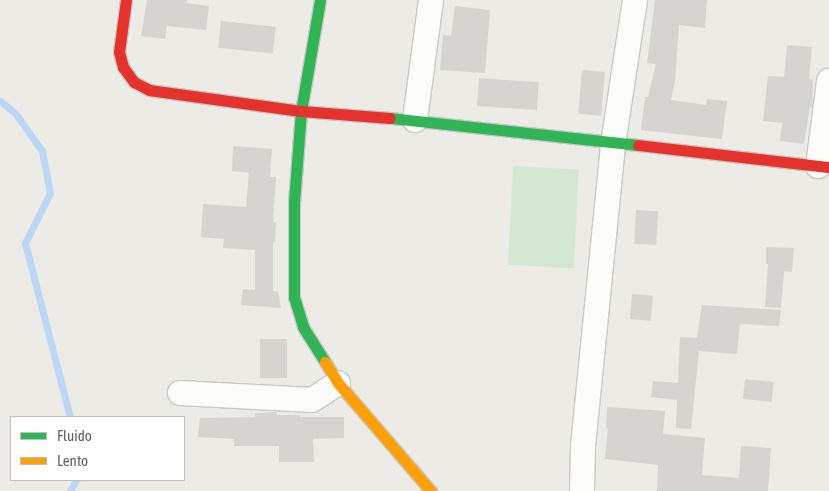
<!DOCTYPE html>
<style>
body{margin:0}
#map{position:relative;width:829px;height:491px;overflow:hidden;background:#ecebe6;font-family:"Asap Condensed",sans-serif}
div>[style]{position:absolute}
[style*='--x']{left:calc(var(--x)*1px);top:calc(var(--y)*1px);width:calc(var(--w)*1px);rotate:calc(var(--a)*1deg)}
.green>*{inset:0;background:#d4e7d3;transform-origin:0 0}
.stream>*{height:7px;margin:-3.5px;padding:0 3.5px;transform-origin:3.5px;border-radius:3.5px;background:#bbd7f5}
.building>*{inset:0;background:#d5d4d1;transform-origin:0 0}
.roads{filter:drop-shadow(1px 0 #c8c8c6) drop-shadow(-1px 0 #c8c8c6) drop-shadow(0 1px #c8c8c6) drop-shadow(0 -1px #c8c8c6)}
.street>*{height:24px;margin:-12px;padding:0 12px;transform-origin:12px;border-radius:12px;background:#fcfcfb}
.fast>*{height:11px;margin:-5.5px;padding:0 5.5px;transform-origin:5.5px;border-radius:5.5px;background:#30b455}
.slow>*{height:11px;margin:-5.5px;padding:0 5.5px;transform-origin:5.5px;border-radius:5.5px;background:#ff9f0a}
.jam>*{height:11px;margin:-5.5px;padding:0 5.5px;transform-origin:5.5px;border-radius:5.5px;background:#e5322d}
span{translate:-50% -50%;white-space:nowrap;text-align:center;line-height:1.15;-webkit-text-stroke:4.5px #fff;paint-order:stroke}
.legend{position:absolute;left:10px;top:416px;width:175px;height:65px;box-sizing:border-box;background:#fff;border:1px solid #bebfc1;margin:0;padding:6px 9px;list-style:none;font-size:15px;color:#5c5e64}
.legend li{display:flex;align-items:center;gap:10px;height:25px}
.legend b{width:25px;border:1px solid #bebfc1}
</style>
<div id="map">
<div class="green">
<div style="left:513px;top:166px;width:66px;height:99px;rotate:3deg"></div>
</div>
<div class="stream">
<div style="--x:0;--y:101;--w:19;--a:39"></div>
<div style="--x:15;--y:113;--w:47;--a:54.6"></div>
<div style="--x:42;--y:151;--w:43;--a:79.2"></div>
<div style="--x:50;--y:193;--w:56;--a:116.6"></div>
<div style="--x:25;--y:243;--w:180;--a:75.5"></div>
<div style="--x:70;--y:491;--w:13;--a:-61"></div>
</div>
<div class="building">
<div style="clip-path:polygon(147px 0,187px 0,186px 3px,209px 6px,206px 30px,167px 26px,165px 39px,141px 36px)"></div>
<div style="clip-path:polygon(655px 0,707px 0,705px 28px,679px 25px,675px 82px,671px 100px,706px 105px,707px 99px,727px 101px,722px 139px,641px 130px,645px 97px,648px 97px,656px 64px,647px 63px)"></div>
<div style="clip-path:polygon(455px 6px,490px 10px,485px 73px,440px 70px,443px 35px,451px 36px)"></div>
<div style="left:221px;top:21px;width:55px;height:27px;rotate:6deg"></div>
<div style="clip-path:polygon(787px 45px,812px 47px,809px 79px,813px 80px,812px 107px,810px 107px,804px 144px,780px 141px,782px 123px,763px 121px,768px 76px,784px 77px)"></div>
<div style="left:582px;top:70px;width:23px;height:44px;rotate:5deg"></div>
<div style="left:479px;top:78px;width:60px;height:28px;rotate:4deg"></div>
<div style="clip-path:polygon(233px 146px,272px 149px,270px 177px,276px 177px,273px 222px,276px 222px,275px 242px,273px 242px,273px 291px,278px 292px,281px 308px,241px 305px,243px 289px,255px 290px,255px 250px,223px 248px,224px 239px,201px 237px,203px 204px,246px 207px,249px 173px,232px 171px)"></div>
<div style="left:636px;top:210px;width:22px;height:34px;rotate:3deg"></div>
<div style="clip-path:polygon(766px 247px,794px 248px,792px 272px,784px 271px,781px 308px,765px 307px,768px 264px,766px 264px)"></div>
<div style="left:632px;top:294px;width:21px;height:25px;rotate:5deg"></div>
<div style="clip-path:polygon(702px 305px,781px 310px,779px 326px,740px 324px,737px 354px,699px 351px,691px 429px,676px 428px,677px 400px,651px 397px,653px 381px,678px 383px,680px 337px,697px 338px)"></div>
<div style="left:260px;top:339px;width:27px;height:39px"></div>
<div style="left:745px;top:379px;width:29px;height:20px;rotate:6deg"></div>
<div style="clip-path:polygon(607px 407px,665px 411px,663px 434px,705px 438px,702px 475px,739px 478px,741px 446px,771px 448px,768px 491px,657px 491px,658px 465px,605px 459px,608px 429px,606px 428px)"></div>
<div style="clip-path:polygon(277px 412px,277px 415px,300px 415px,300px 417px,344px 417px,344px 438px,313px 439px,314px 462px,279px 462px,279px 446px,234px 446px,234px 439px,198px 437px,200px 418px,255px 417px,255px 413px)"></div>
</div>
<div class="roads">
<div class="street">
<div style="--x:415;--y:120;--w:121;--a:-82.4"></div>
<div style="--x:818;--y:166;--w:86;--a:-82.6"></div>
<div style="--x:180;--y:393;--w:132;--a:3"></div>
<div style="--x:312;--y:400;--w:31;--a:-33"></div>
<div style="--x:582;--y:491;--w:45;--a:-88.7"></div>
<div style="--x:583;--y:446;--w:303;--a:-84.3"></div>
<div style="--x:613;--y:144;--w:146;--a:-81.3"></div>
</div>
<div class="fast">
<div style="--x:320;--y:0;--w:113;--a:99.7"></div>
<div style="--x:301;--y:111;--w:90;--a:94.4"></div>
<div style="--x:294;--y:201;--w:96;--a:90"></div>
<div style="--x:294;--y:297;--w:31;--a:73"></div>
<div style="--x:303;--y:327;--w:41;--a:57.8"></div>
<div style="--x:390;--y:118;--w:249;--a:6.2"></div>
</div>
<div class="slow">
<div style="--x:325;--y:362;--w:25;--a:58"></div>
<div style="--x:338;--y:383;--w:143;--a:49.3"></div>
</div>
<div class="jam">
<div style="--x:126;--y:0;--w:52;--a:97.7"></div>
<div style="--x:119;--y:52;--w:16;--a:75"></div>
<div style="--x:123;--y:67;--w:19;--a:54"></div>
<div style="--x:134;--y:82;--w:17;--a:28"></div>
<div style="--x:149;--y:90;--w:153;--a:7.9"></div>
<div style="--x:301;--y:111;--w:89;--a:4.5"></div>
<div style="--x:638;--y:145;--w:192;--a:6.6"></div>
</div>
</div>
<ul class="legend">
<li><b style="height:6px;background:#30b455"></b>Fluido</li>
<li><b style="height:6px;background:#ff9f0a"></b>Lento</li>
</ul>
</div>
